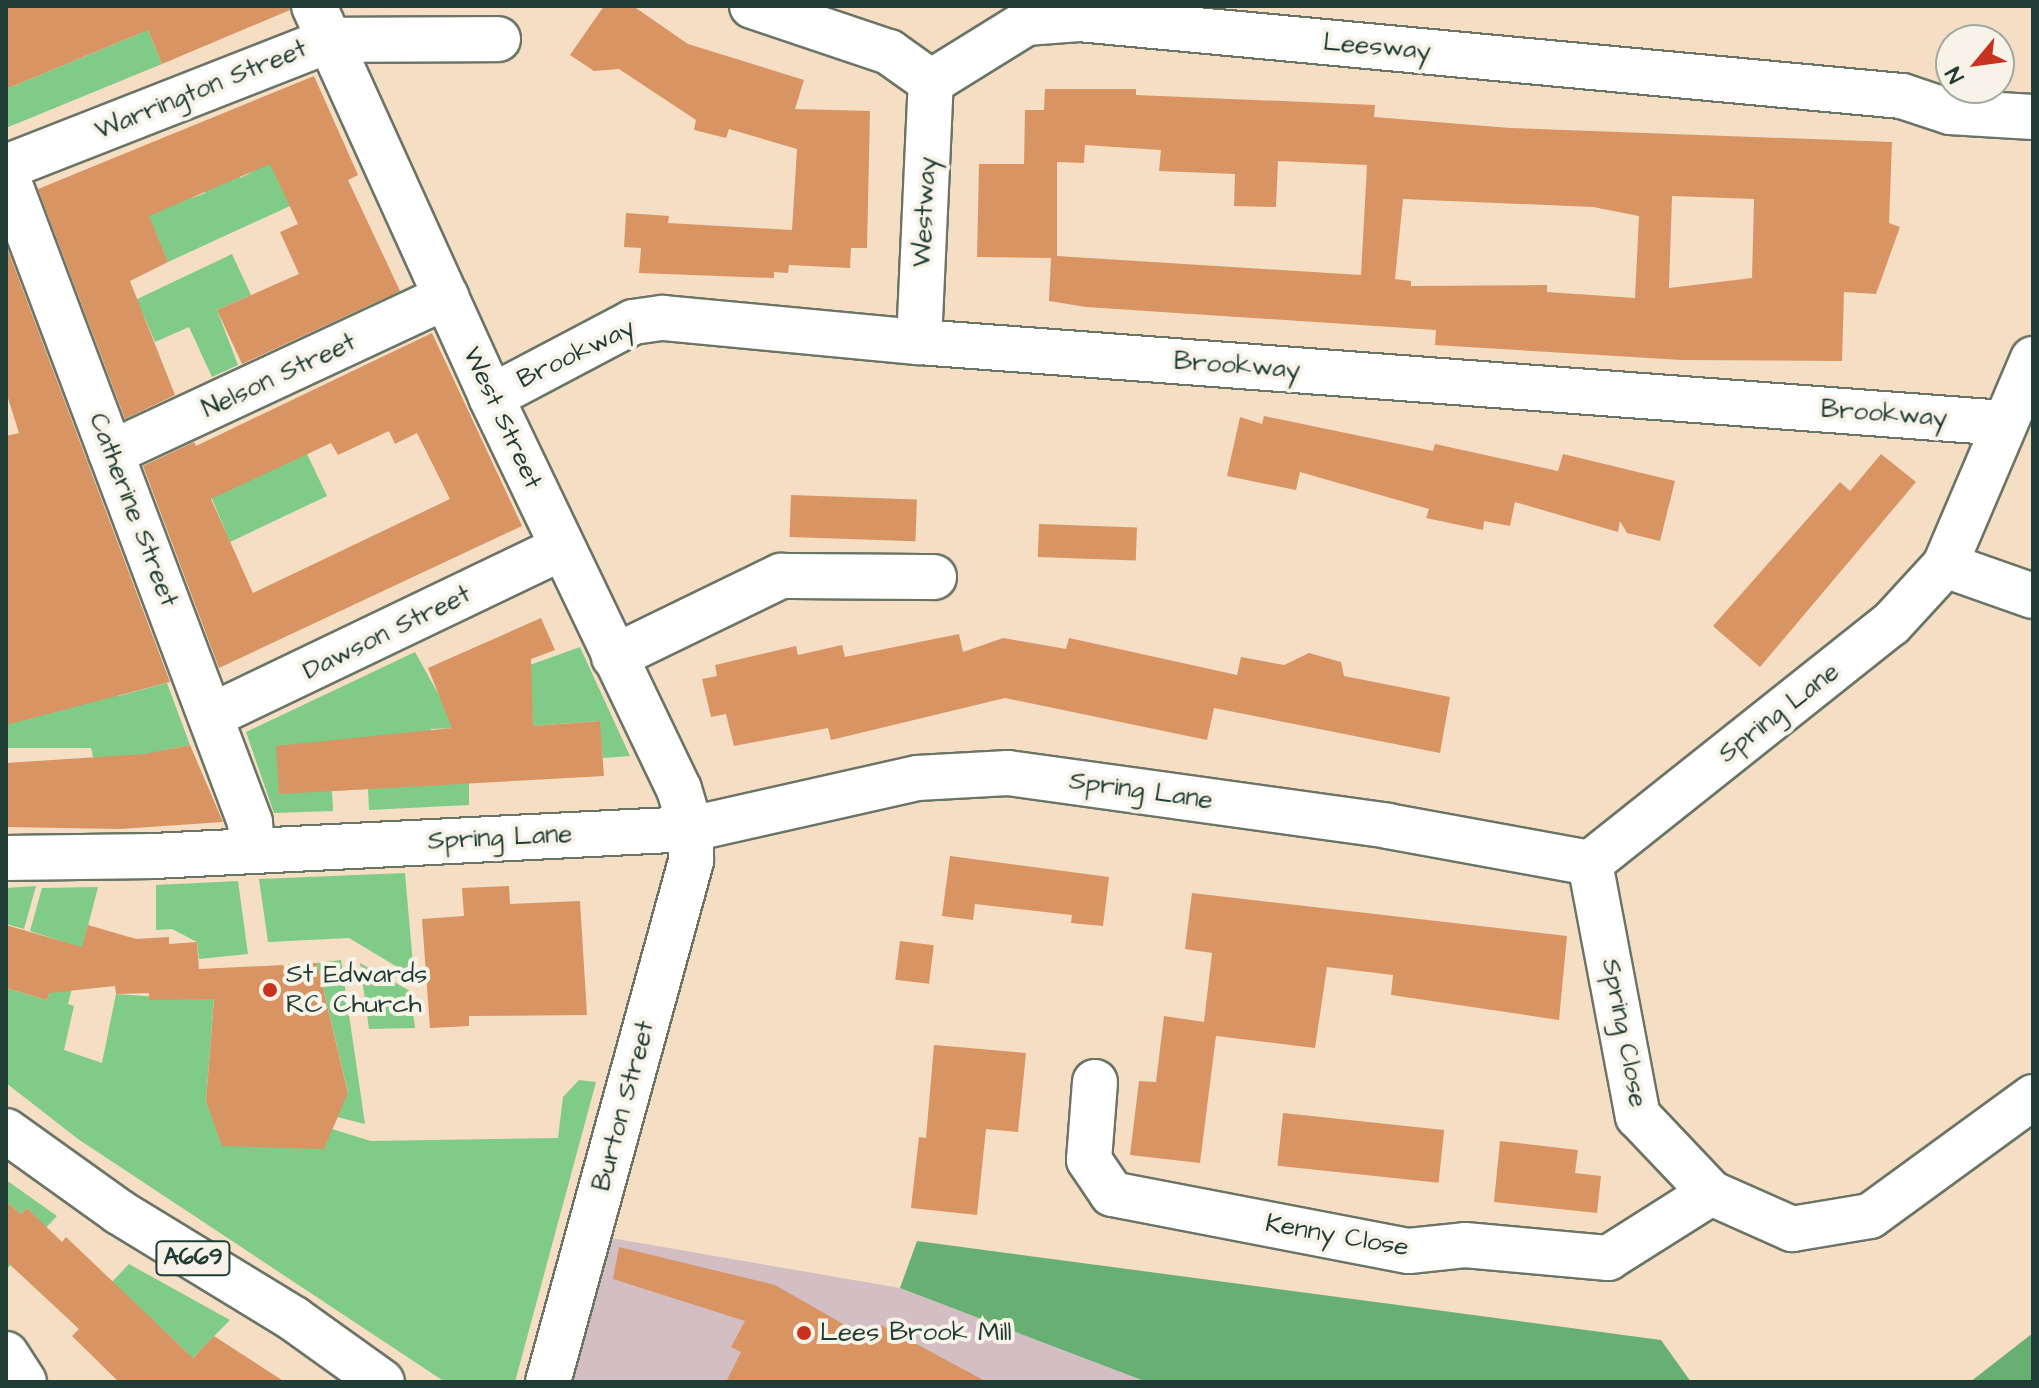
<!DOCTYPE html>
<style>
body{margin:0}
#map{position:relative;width:2039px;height:1388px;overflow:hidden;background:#f5dec4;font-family:"Architects Daughter",sans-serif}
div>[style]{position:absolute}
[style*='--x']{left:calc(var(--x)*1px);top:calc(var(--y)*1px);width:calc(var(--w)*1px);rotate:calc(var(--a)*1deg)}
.industrial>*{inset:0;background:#d2bec3}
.green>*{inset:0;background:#81cb88}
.forest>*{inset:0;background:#68af74}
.building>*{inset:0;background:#d89563;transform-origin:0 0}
.roads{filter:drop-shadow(2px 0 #6a7566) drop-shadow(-2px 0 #6a7566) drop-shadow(0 2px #6a7566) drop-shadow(0 -2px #6a7566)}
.street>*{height:44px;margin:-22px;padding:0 22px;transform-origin:22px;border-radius:22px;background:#fff}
.primary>*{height:44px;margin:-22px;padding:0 22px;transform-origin:22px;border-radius:22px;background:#fff}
.dots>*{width:22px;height:22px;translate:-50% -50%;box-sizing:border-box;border:4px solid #f7f3e8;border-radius:50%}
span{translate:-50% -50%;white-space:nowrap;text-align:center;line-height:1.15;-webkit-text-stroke:8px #f7f3e8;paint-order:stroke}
.shield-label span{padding:2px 6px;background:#f7f3e8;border:2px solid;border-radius:6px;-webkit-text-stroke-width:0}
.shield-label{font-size:24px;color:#1f3d34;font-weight:700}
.street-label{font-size:26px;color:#1f3d34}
.poi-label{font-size:26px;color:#1f3d34}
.left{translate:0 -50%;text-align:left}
.frame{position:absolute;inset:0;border:8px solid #1f3d34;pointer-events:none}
.north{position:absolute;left:1935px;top:24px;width:80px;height:80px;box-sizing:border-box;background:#f7f3e8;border:2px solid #a1aaa0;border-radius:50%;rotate:241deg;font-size:22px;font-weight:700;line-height:32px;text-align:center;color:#1f3d34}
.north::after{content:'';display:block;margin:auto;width:28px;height:36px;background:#c8321e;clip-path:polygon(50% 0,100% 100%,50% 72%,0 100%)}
</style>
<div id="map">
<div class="industrial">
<div style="clip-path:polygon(605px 1237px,900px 1288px,1147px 1382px,561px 1382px)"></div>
</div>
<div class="green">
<div style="clip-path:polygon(138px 6px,162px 64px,6px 128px,6px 89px,141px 33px)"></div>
<div style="clip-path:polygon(278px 148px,290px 206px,168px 262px,157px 236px,130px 211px,186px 187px,192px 198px,205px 193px,200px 181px,235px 166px,240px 178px,252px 172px,248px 160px)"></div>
<div style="clip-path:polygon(232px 254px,251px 295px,217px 310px,238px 365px,212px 377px,189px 327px,155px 342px,144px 316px,97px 336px,91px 321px)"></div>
<div style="clip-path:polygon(307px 454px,327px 496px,230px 542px,203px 477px)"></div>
<div style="clip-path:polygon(580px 647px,630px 756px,603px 758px,599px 721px,533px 726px,532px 708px,500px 726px,431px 729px,432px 782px,469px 782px,469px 805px,369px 810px,368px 789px,279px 794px,332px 791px,333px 811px,274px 813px,246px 732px,415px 652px,440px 697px)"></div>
<div style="clip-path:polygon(102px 653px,118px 696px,167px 683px,190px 745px,164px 750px,169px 771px,93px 757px,91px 748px,6px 748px,6px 697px)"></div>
<div style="clip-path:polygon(405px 873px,414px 977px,349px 938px,268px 942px,259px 879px)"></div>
<div style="clip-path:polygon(238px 881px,248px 954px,199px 959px,197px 942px,172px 929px,156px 930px,156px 885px)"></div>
<div style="clip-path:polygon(36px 886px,24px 929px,6px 924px,6px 888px)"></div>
<div style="clip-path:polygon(98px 887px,68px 1004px,74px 1006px,64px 1050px,102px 1063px,116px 994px,190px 999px,216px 971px,206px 1101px,223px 1146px,332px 1129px,371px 1141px,558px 1138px,563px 1097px,579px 1080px,596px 1082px,515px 1382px,445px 1382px,78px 1139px,6px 1083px,6px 988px,47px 1000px,64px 942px,30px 931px,42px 888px)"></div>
<div style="clip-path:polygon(341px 960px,365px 1124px,337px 1117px,348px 1092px,317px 963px)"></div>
<div style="clip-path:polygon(360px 963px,410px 991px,415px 1028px,369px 1029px)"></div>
<div style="clip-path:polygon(6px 1180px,57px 1216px,6px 1270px,6px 1250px,37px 1218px,27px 1208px,21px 1214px,6px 1201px)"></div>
<div style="clip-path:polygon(129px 1264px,230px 1320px,169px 1382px,188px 1353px,118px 1288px,79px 1329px,73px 1323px)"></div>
</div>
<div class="forest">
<div style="clip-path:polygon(917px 1241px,1661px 1340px,1691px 1382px,1147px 1382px,900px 1288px)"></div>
<div style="clip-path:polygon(2033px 1333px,2033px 1382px,1970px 1382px)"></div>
</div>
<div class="building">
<div style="clip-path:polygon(6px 6px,289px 6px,290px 10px,162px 64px,148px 30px,6px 89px)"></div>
<div style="clip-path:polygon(604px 6px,633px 6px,688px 44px,804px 80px,795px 109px,870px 111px,867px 248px,851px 248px,850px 268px,789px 265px,788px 273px,774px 272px,774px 278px,639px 273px,641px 248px,624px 247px,626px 213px,669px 216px,668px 223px,792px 230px,797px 149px,729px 129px,726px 138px,694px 130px,696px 120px,619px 69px,594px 71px,570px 55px)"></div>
<div style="clip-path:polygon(314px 76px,358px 175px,348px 180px,400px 291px,242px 364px,217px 310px,299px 274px,280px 232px,298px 224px,270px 164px,149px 216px,168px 262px,130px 281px,175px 395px,125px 419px,38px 189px)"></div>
<div style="clip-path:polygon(evenodd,1045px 89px,1136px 89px,1136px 95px,1375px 105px,1374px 117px,1510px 128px,1892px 142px,1889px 223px,1900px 227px,1876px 294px,1844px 292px,1842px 361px,1682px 360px,1435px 345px,1436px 330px,1086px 307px,1049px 301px,1051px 258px,977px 257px,979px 164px,1024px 164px,1025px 110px,1044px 110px,1045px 89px,1085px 145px,1161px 150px,1159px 171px,1235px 174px,1234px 206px,1276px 207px,1278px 161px,1367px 165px,1361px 275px,1057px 256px,1057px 162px,1084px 163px,1085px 145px,1045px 89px,1672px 196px,1754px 199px,1752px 278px,1669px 288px,1672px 196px,1045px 89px,1403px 199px,1593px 207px,1639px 216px,1635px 298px,1547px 292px,1547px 285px,1411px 286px,1411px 281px,1395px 279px,1403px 199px)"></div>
<div style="clip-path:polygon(6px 245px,170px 682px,6px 725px,6px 436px,19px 433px,6px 392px)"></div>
<div style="clip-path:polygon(evenodd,432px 333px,522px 526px,219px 668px,143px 466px,194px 442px,196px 446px,432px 333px,389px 431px,395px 444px,417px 433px,450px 499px,253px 593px,211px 499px,331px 443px,338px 455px,389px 431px)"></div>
<div style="clip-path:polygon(1264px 416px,1433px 451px,1435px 444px,1558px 471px,1563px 454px,1675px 481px,1660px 541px,1627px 533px,1620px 521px,1618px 532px,1515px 502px,1510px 526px,1484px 521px,1483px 530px,1426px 518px,1429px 509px,1300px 472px,1296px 490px,1227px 476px,1240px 417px,1262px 424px)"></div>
<div style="clip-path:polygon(1881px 454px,1916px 482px,1760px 667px,1713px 626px,1840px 482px,1850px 491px)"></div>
<div style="left:791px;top:495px;width:126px;height:42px;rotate:2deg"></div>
<div style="left:1039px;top:524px;width:98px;height:33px;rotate:2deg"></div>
<div style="clip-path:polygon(541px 618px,555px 650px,531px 659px,533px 726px,600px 721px,604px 776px,279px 794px,276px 746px,452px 728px,428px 668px)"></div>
<div style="clip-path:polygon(959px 634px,963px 652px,1003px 638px,1066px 649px,1069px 638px,1237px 675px,1241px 657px,1284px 665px,1309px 653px,1341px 662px,1344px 676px,1450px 697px,1440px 753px,1214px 708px,1207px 740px,1005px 698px,831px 740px,828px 728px,734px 746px,726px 714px,711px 717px,702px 679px,717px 676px,715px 665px,796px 646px,798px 655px,842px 645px,845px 657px)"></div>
<div style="clip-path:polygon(190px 745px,223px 822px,120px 829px,6px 827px,6px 763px,144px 754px)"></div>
<div style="clip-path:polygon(950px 856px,1109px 877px,1103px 926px,1071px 923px,1072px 915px,975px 904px,973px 920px,942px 916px)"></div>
<div style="clip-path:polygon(509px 886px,510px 904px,580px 901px,587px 1015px,469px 1016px,469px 1026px,430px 1028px,422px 919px,464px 916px,462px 888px)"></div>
<div style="clip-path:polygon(1192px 893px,1567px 936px,1559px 1020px,1391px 995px,1393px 975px,1327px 967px,1315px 1048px,1216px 1036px,1200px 1163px,1130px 1155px,1139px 1081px,1156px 1082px,1164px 1016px,1204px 1022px,1212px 953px,1185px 949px)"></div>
<div style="clip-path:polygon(6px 925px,82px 947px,88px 925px,136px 939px,169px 937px,169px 944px,197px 942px,199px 969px,283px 965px,289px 980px,288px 964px,317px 963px,348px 1093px,324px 1149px,222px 1146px,206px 1101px,214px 999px,149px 1000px,149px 993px,116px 994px,115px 986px,49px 993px,47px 1000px,6px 988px)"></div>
<div style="left:900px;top:941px;width:34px;height:39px;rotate:7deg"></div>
<div style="clip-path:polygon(934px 1045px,1026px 1053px,1018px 1132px,986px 1129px,977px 1215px,911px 1208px,919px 1137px,926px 1138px)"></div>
<div style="left:1283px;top:1113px;width:162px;height:53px;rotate:6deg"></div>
<div style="clip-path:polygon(1500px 1141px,1578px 1150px,1575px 1173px,1601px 1176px,1597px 1213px,1494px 1202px)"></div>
<div style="clip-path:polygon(6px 1201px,21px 1214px,27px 1208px,62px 1242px,66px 1237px,193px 1358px,214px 1336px,285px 1382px,119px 1382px,72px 1336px,79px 1329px,6px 1261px)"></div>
<div style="clip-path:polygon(619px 1247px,775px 1285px,873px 1341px,881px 1325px,987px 1382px,726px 1382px,741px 1352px,731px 1347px,745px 1321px,613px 1279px)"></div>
</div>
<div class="roads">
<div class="street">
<div style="--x:314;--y:6;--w:429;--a:65.6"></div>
<div style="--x:491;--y:397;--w:435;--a:64.4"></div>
<div style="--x:679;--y:789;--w:42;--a:73.3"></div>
<div style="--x:691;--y:829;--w:32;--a:90"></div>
<div style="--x:691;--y:861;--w:540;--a:105.35"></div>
<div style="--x:752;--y:6;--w:145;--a:18.6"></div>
<div style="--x:889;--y:52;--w:52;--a:35.5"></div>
<div style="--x:931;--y:82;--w:112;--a:-31.8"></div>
<div style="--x:1026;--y:23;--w:53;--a:-4.3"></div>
<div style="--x:1079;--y:19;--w:827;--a:5.35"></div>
<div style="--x:1902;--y:96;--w:51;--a:18.4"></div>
<div style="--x:1950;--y:112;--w:83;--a:3.4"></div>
<div style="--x:6;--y:167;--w:348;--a:-21.4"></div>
<div style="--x:330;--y:40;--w:168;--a:-0.3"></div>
<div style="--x:6;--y:174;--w:692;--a:69.37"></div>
<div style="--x:250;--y:822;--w:27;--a:86"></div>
<div style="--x:919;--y:342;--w:260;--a:-87.4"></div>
<div style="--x:491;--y:397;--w:161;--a:-27.8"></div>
<div style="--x:633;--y:322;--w:30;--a:-8"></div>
<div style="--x:663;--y:318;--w:257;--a:5.4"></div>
<div style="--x:919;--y:342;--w:1087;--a:4.27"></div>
<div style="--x:111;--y:453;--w:370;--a:-25"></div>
<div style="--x:1945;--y:565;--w:93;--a:19.4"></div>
<div style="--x:614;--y:657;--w:186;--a:-25.9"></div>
<div style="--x:781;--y:576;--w:153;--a:0.4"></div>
<div style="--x:211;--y:716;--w:389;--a:-25.6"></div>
<div style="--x:6;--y:858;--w:148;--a:-0.8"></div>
<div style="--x:154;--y:856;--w:538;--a:-2.88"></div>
<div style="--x:691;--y:829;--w:232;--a:-12.7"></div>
<div style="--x:917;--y:778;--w:91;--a:-3.1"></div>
<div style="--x:1008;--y:773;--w:384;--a:7.9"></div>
<div style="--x:1388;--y:826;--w:205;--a:10.4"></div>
<div style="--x:1590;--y:863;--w:384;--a:-38.5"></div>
<div style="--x:1891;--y:624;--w:80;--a:-47.5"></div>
<div style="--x:1945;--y:565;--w:224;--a:-66.9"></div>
<div style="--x:1590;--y:863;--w:258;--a:79.3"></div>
<div style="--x:1638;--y:1116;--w:106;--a:46.5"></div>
<div style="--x:1711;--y:1193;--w:89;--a:24"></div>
<div style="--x:1792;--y:1229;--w:79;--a:-9.5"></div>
<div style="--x:1870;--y:1216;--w:202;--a:-36.1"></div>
<div style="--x:1095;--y:1082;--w:78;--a:94.4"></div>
<div style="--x:1089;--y:1160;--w:41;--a:55.9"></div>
<div style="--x:1112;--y:1194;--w:302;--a:10.9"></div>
<div style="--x:1409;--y:1251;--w:56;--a:-6.1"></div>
<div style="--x:1465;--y:1245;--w:144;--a:5.2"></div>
<div style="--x:1608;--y:1258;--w:122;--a:-32.3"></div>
<div style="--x:6;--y:1354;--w:33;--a:57"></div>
</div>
<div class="primary">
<div style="--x:6;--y:1131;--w:139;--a:35.6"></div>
<div style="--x:119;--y:1212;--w:205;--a:31.4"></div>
<div style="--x:294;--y:1319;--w:108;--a:35.6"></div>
</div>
</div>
<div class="dots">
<div style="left:270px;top:990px;background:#c8321e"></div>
<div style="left:804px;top:1333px;background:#c8321e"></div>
</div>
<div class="shield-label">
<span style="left:193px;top:1258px">A669</span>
</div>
<div class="street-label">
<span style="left:1377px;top:47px;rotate:5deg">Leesway</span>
<span style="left:201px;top:90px;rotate:-22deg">Warrington Street</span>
<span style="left:925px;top:212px;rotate:-87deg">Westway</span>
<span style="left:576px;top:354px;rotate:-26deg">Brookway</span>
<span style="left:1237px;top:366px;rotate:4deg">Brookway</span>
<span style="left:279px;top:376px;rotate:-25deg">Nelson Street</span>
<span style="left:1884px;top:414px;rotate:4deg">Brookway</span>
<span style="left:502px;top:418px;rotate:65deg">West Street</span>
<span style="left:133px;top:510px;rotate:69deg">Catherine Street</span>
<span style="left:387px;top:633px;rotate:-26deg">Dawson Street</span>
<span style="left:1779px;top:713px;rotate:-38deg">Spring Lane</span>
<span style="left:1141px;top:791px;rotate:8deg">Spring Lane</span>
<span style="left:500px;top:838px;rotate:-3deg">Spring Lane</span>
<span style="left:1624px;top:1033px;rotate:79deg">Spring Close</span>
<span style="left:624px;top:1106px;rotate:-75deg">Burton Street</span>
<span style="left:1337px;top:1236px;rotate:10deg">Kenny Close</span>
</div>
<div class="poi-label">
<span class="left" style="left:286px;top:990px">St Edwards<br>RC Church</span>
<span class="left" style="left:820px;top:1333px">Lees Brook Mill</span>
</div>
<div class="frame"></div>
<div class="north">N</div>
</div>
